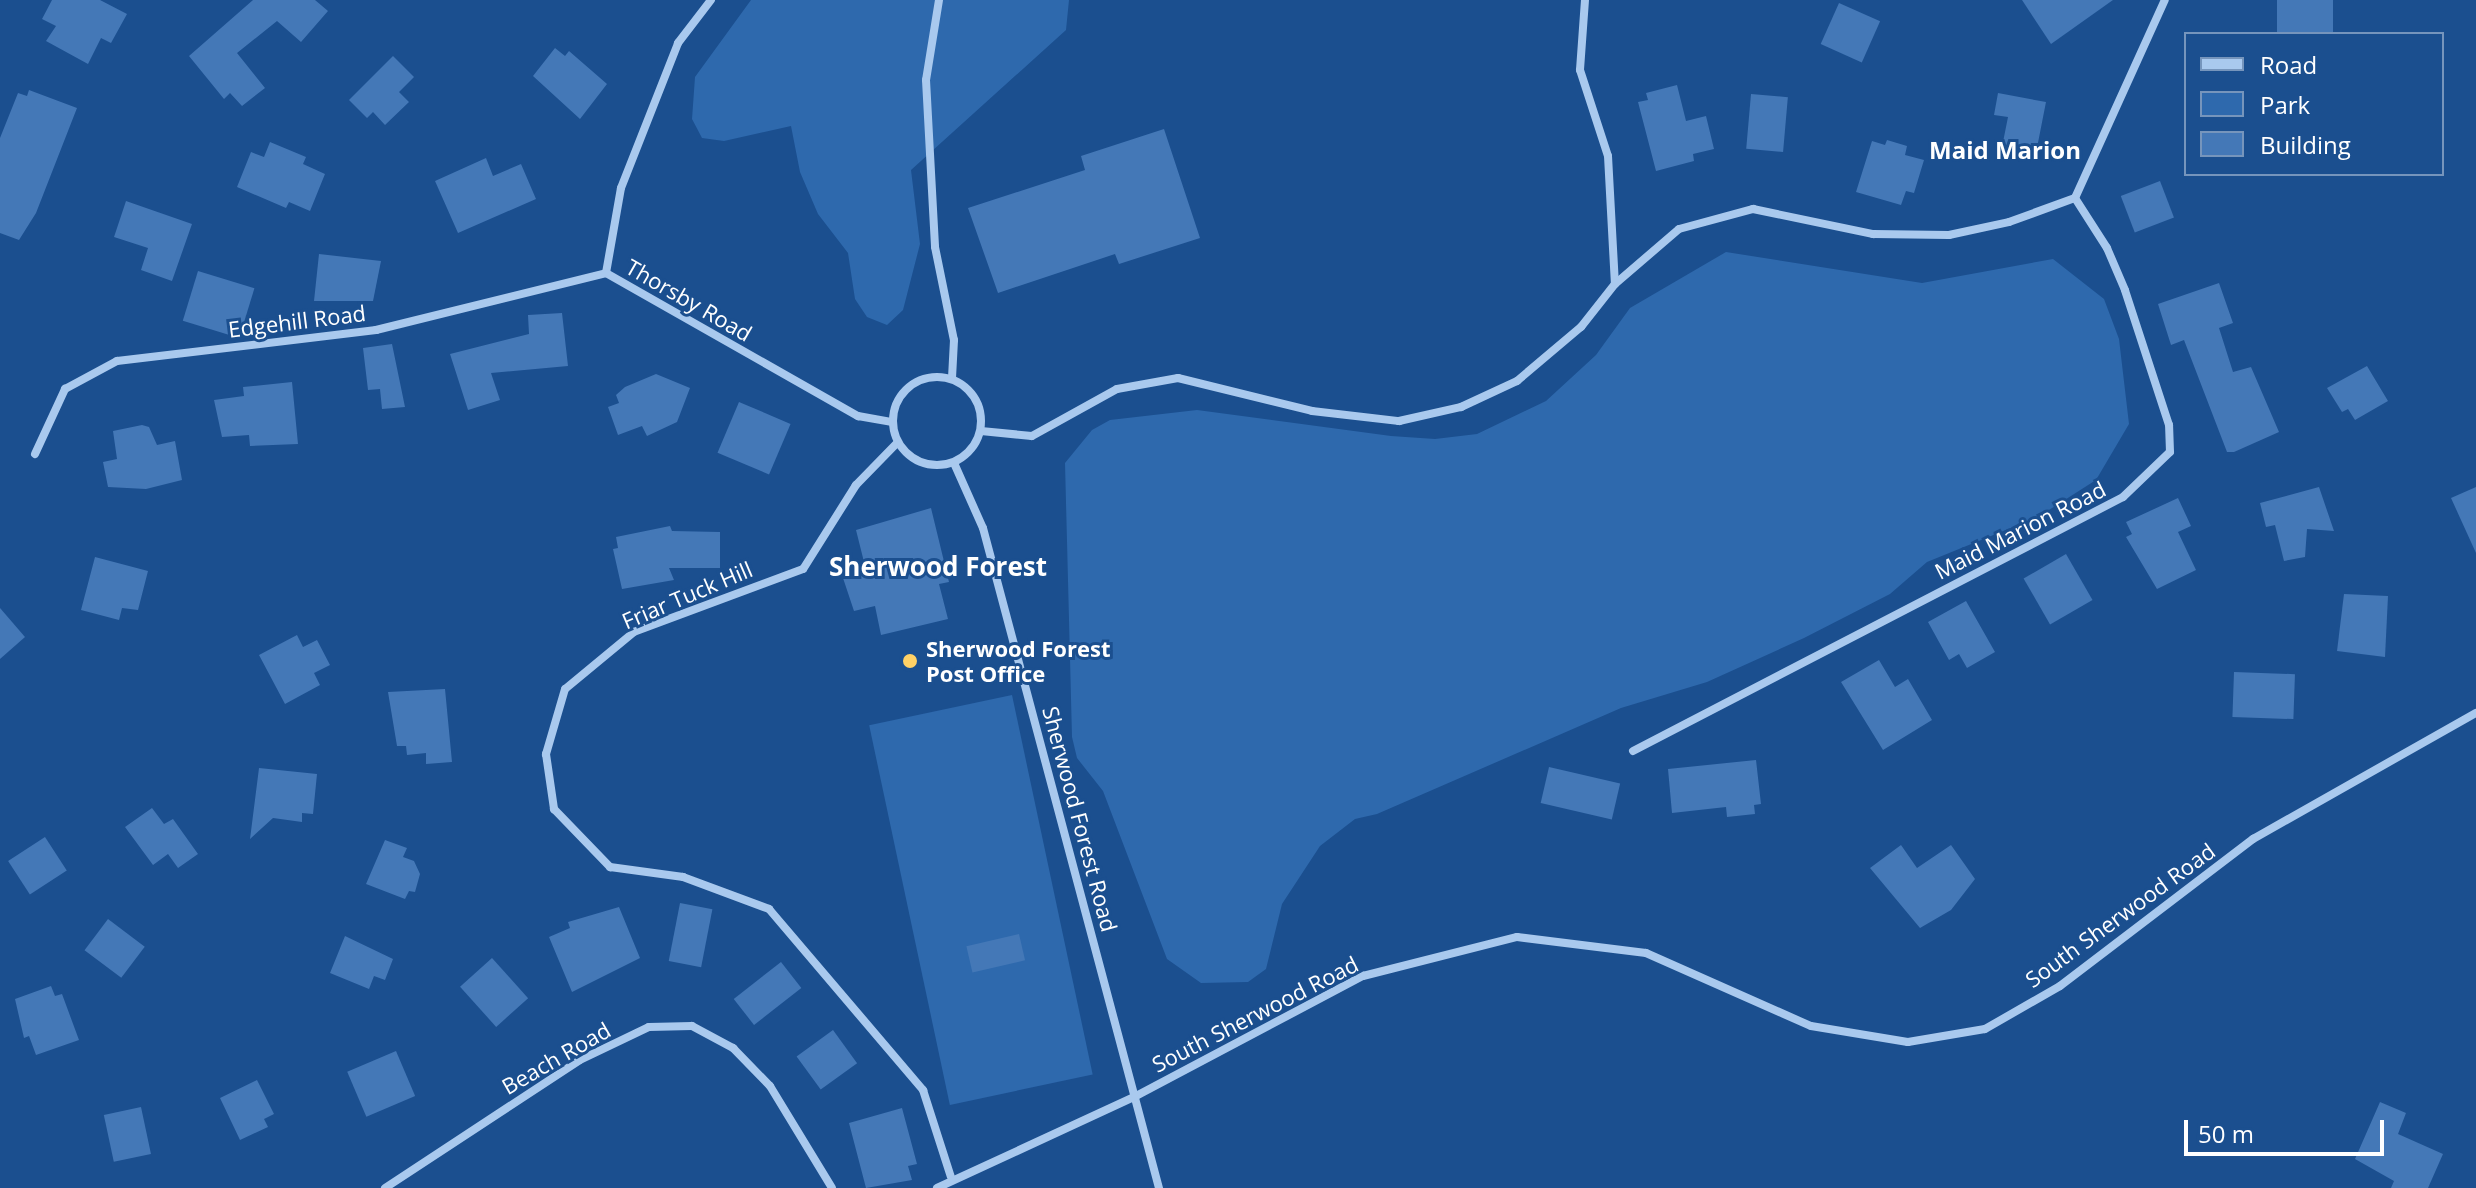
<!DOCTYPE html>
<style>
body{margin:0}
#map{position:relative;width:2476px;height:1188px;overflow:hidden;background:#1b4f8f;font-family:"Open Sans",sans-serif}
div>[style]{position:absolute}
[style*='--x']{left:calc(var(--x)*1px);top:calc(var(--y)*1px);width:calc(var(--w)*1px);rotate:calc(var(--a)*1deg)}
.green>*{inset:0;background:#2e69ad;transform-origin:0 0}
.building>*{inset:0;background:#4478b7;transform-origin:0 0}
.street>*{height:8px;margin:-4px;padding:0 4px;transform-origin:4px;border-radius:4px;background:#a9c9ee}
.street>.ring{margin:-4px;padding:0;box-sizing:content-box;background:none;border:8px solid #a9c9ee;border-radius:50%}
.dots>*{width:22px;height:22px;translate:-50% -50%;box-sizing:border-box;border:4px solid #1b4f8f;border-radius:50%}
span{translate:-50% -50%;white-space:nowrap;text-align:center;line-height:1.15;-webkit-text-stroke:6px #1b4f8f;paint-order:stroke}
.street-label{font-size:22px;color:#fff}
.poi-label{font-size:22px;color:#fff;font-weight:700}
.left{translate:0 -50%;text-align:left}
.neighbourhood-label{font-size:24px;color:#fff;font-weight:700}
.quarter-label{font-size:26px;color:#fff;font-weight:700}
.legend{position:absolute;left:2184px;top:32px;width:260px;height:144px;box-sizing:border-box;background:#1b4f8f;border:2px solid #7695bc;margin:0;padding:10px 14px;list-style:none;font-size:24px;color:#fff}
.legend li{display:flex;align-items:center;gap:16px;height:40px}
.legend b{width:40px;border:2px solid #7695bc}
.scale{position:absolute;left:2184px;top:1120px;width:200px;height:36px;box-sizing:border-box;border:4px solid #fff;border-top:0;padding-left:10px;font-size:24px;line-height:28px;white-space:nowrap;color:#fff;-webkit-text-stroke:6px #1b4f8f;paint-order:stroke}
</style>
<div id="map">
<div class="green">
<div style="clip-path:polygon(751px 0,1069px 0,1066px 30px,911px 170px,920px 244px,903px 310px,887px 325px,867px 317px,855px 299px,848px 253px,818px 214px,800px 172px,791px 126px,724px 141px,702px 138px,692px 119px,695px 77px)"></div>
<div style="clip-path:polygon(1726px 252px,1922px 283px,2053px 259px,2104px 299px,2119px 339px,2129px 424px,2096px 480px,2038px 517px,1927px 562px,1890px 594px,1804px 638px,1707px 682px,1621px 708px,1377px 814px,1355px 819px,1320px 846px,1282px 904px,1266px 969px,1248px 982px,1201px 983px,1167px 959px,1103px 791px,1077px 758px,1072px 737px,1065px 463px,1092px 430px,1110px 420px,1197px 410px,1391px 436px,1435px 439px,1477px 434px,1546px 401px,1596px 355px,1630px 308px)"></div>
<div style="left:1012px;top:695px;width:388px;height:146px;rotate:78deg"></div>
</div>
<div class="building">
<div style="clip-path:polygon(52px 0,100px 0,127px 14px,111px 43px,101px 38px,88px 64px,46px 41px,56px 26px,42px 19px)"></div>
<div style="clip-path:polygon(253px 0,315px 0,328px 11px,301px 42px,277px 21px,237px 53px,265px 88px,242px 106px,230px 93px,224px 99px,189px 56px)"></div>
<div style="clip-path:polygon(2022px 0,2113px 0,2051px 44px)"></div>
<div style="left:2277px;top:0;width:56px;height:34px"></div>
<div style="left:1839px;top:3px;width:45px;height:45px;rotate:24deg"></div>
<div style="clip-path:polygon(555px 48px,565px 56px,569px 51px,607px 84px,580px 119px,533px 76px)"></div>
<div style="clip-path:polygon(393px 56px,414px 77px,399px 92px,409px 102px,385px 125px,373px 112px,367px 118px,349px 100px)"></div>
<div style="clip-path:polygon(1677px 85px,1686px 121px,1706px 116px,1714px 149px,1693px 154px,1694px 161px,1656px 171px,1638px 102px,1648px 100px,1646px 93px)"></div>
<div style="clip-path:polygon(29px 90px,77px 108px,36px 213px,19px 240px,0 233px,0 138px,18px 93px,27px 96px)"></div>
<div style="clip-path:polygon(1998px 93px,2046px 102px,2035px 158px,2001px 152px,2008px 117px,1994px 115px)"></div>
<div style="left:1751px;top:94px;width:37px;height:55px;rotate:5deg"></div>
<div style="clip-path:polygon(1164px 129px,1200px 238px,1119px 264px,1115px 254px,998px 293px,968px 208px,1085px 170px,1081px 156px)"></div>
<div style="clip-path:polygon(1887px 140px,1907px 146px,1905px 155px,1924px 160px,1914px 193px,1906px 191px,1901px 205px,1856px 192px,1872px 141px,1885px 145px)"></div>
<div style="clip-path:polygon(270px 142px,306px 157px,303px 164px,325px 174px,310px 211px,289px 202px,286px 208px,237px 187px,251px 152px,264px 157px)"></div>
<div style="clip-path:polygon(486px 158px,493px 176px,521px 164px,536px 199px,458px 233px,435px 181px)"></div>
<div style="left:2160px;top:181px;width:39px;height:42px;rotate:69deg"></div>
<div style="clip-path:polygon(126px 201px,192px 224px,172px 281px,141px 270px,148px 248px,114px 237px)"></div>
<div style="clip-path:polygon(319px 254px,381px 261px,373px 301px,314px 301px)"></div>
<div style="left:198px;top:271px;width:59px;height:52px;rotate:17deg"></div>
<div style="clip-path:polygon(2219px 283px,2233px 323px,2219px 328px,2233px 372px,2251px 367px,2279px 432px,2234px 452px,2227px 452px,2184px 340px,2171px 345px,2158px 304px)"></div>
<div style="clip-path:polygon(562px 313px,568px 366px,491px 373px,500px 400px,468px 410px,450px 354px,529px 334px,528px 315px)"></div>
<div style="clip-path:polygon(392px 344px,405px 407px,382px 409px,380px 389px,368px 390px,363px 348px)"></div>
<div style="clip-path:polygon(2367px 366px,2388px 401px,2355px 420px,2348px 409px,2342px 412px,2327px 388px)"></div>
<div style="clip-path:polygon(656px 374px,690px 388px,677px 422px,647px 436px,642px 426px,618px 435px,608px 407px,619px 403px,616px 395px,625px 387px)"></div>
<div style="clip-path:polygon(292px 382px,298px 444px,250px 446px,249px 435px,222px 437px,214px 400px,244px 396px,243px 387px)"></div>
<div style="left:739px;top:402px;width:56px;height:55px;rotate:23deg"></div>
<div style="clip-path:polygon(142px 425px,149px 427px,157px 445px,175px 441px,182px 480px,146px 489px,108px 487px,103px 462px,117px 459px,113px 431px)"></div>
<div style="clip-path:polygon(2319px 487px,2334px 531px,2307px 529px,2305px 557px,2284px 561px,2275px 525px,2266px 527px,2260px 503px)"></div>
<div style="clip-path:polygon(2476px 487px,2476px 553px,2451px 498px)"></div>
<div style="clip-path:polygon(2178px 498px,2191px 526px,2178px 532px,2196px 570px,2157px 589px,2126px 537px,2132px 534px,2126px 522px)"></div>
<div style="clip-path:polygon(931px 508px,949px 582px,939px 584px,948px 619px,881px 635px,875px 606px,854px 611px,841px 572px,865px 566px,856px 530px)"></div>
<div style="clip-path:polygon(670px 526px,672px 531px,720px 532px,720px 568px,669px 568px,674px 580px,622px 589px,613px 549px,618px 548px,616px 537px)"></div>
<div style="left:2066px;top:554px;width:53px;height:49px;rotate:60deg"></div>
<div style="clip-path:polygon(95px 557px,148px 571px,138px 610px,122px 608px,119px 620px,81px 610px)"></div>
<div style="clip-path:polygon(2344px 594px,2388px 596px,2385px 657px,2337px 651px)"></div>
<div style="clip-path:polygon(1966px 601px,1995px 652px,1967px 668px,1959px 654px,1949px 660px,1928px 622px)"></div>
<div style="clip-path:polygon(0 608px,25px 637px,0 659px)"></div>
<div style="clip-path:polygon(297px 635px,303px 647px,317px 640px,330px 665px,314px 673px,320px 685px,285px 704px,259px 655px)"></div>
<div style="clip-path:polygon(1879px 660px,1895px 687px,1908px 679px,1932px 720px,1883px 750px,1841px 682px)"></div>
<div style="left:2234px;top:672px;width:61px;height:45px;rotate:2deg"></div>
<div style="clip-path:polygon(445px 689px,452px 762px,426px 764px,426px 753px,407px 755px,406px 746px,397px 746px,388px 692px)"></div>
<div style="clip-path:polygon(1756px 760px,1761px 804px,1754px 805px,1755px 814px,1727px 817px,1726px 807px,1672px 813px,1668px 769px)"></div>
<div style="left:1549px;top:767px;width:73px;height:37px;rotate:13deg"></div>
<div style="clip-path:polygon(259px 768px,317px 774px,313px 814px,302px 813px,302px 822px,273px 818px,250px 839px)"></div>
<div style="clip-path:polygon(152px 808px,164px 824px,173px 819px,198px 854px,178px 868px,168px 854px,153px 865px,125px 827px)"></div>
<div style="left:45px;top:837px;width:40px;height:44px;rotate:57deg"></div>
<div style="clip-path:polygon(385px 840px,407px 848px,403px 857px,414px 861px,420px 874px,415px 892px,409px 891px,405px 899px,366px 884px)"></div>
<div style="clip-path:polygon(1901px 845px,1917px 868px,1951px 845px,1975px 879px,1951px 910px,1920px 928px,1870px 868px)"></div>
<div style="left:680px;top:903px;width:33px;height:59px;rotate:11deg"></div>
<div style="clip-path:polygon(619px 907px,640px 958px,572px 992px,549px 937px,570px 928px,568px 922px)"></div>
<div style="left:108px;top:919px;width:46px;height:39px;rotate:37deg"></div>
<div style="left:1019px;top:934px;width:27px;height:54px;rotate:77deg"></div>
<div style="clip-path:polygon(345px 936px,393px 959px,385px 980px,374px 976px,369px 989px,330px 973px)"></div>
<div style="left:492px;top:958px;width:54px;height:43px;rotate:48deg"></div>
<div style="left:781px;top:962px;width:33px;height:60px;rotate:52deg"></div>
<div style="clip-path:polygon(51px 986px,55px 996px,62px 994px,79px 1040px,36px 1055px,29px 1036px,24px 1038px,15px 999px)"></div>
<div style="left:833px;top:1030px;width:41px;height:45px;rotate:54deg"></div>
<div style="left:396px;top:1051px;width:49px;height:53px;rotate:67deg"></div>
<div style="clip-path:polygon(257px 1080px,274px 1114px,264px 1119px,268px 1127px,240px 1140px,220px 1098px)"></div>
<div style="clip-path:polygon(2380px 1102px,2406px 1113px,2398px 1134px,2443px 1154px,2428px 1188px,2391px 1188px,2394px 1181px,2355px 1159px)"></div>
<div style="left:141px;top:1107px;width:48px;height:38px;rotate:78deg"></div>
<div style="clip-path:polygon(902px 1108px,917px 1164px,908px 1166px,912px 1180px,866px 1188px,849px 1123px)"></div>
</div>
<div class="street">
<div style="--x:939;--y:0;--w:81;--a:99.2"></div>
<div style="--x:926;--y:80;--w:167;--a:86.9"></div>
<div style="--x:935;--y:247;--w:95;--a:78.5"></div>
<div style="--x:954;--y:340;--w:38;--a:93"></div>
<div style="--x:1585;--y:0;--w:70;--a:94.1"></div>
<div style="--x:1580;--y:70;--w:90;--a:72"></div>
<div style="--x:1608;--y:156;--w:128;--a:86.9"></div>
<div style="--x:606;--y:273;--w:290;--a:29.6"></div>
<div style="--x:858;--y:416;--w:35;--a:10"></div>
<div style="--x:606;--y:273;--w:86;--a:-80"></div>
<div style="--x:621;--y:188;--w:156;--a:-68.5"></div>
<div style="--x:678;--y:43;--w:54;--a:-52.5"></div>
<div class="ring" style="left:893px;top:377px;width:80px;height:80px"></div>
<div style="--x:981;--y:431;--w:51;--a:5.6"></div>
<div style="--x:1032;--y:436;--w:97;--a:-28.9"></div>
<div style="--x:1117;--y:389;--w:62;--a:-10.2"></div>
<div style="--x:1178;--y:378;--w:138;--a:13.8"></div>
<div style="--x:1312;--y:411;--w:88;--a:6.6"></div>
<div style="--x:1399;--y:421;--w:64;--a:-12.7"></div>
<div style="--x:1461;--y:407;--w:62;--a:-24.9"></div>
<div style="--x:1517;--y:381;--w:84;--a:-40.2"></div>
<div style="--x:1581;--y:327;--w:55;--a:-51.7"></div>
<div style="--x:1615;--y:284;--w:84;--a:-40.7"></div>
<div style="--x:1679;--y:229;--w:77;--a:-15.1"></div>
<div style="--x:1753;--y:209;--w:123;--a:11.8"></div>
<div style="--x:1873;--y:234;--w:76;--a:0.8"></div>
<div style="--x:1949;--y:235;--w:61;--a:-12.2"></div>
<div style="--x:2009;--y:222;--w:70;--a:-20"></div>
<div style="--x:2075;--y:198;--w:217;--a:-65.6"></div>
<div style="--x:897;--y:443;--w:59;--a:134.3"></div>
<div style="--x:856;--y:485;--w:99;--a:122.2"></div>
<div style="--x:803;--y:569;--w:180;--a:159.6"></div>
<div style="--x:634;--y:632;--w:89;--a:140.4"></div>
<div style="--x:565;--y:689;--w:68;--a:106.3"></div>
<div style="--x:546;--y:754;--w:56;--a:81.7"></div>
<div style="--x:554;--y:809;--w:81;--a:46"></div>
<div style="--x:610;--y:867;--w:74;--a:7.8"></div>
<div style="--x:683;--y:877;--w:92;--a:20.4"></div>
<div style="--x:769;--y:909;--w:238;--a:49.6"></div>
<div style="--x:923;--y:1090;--w:91;--a:72.2"></div>
<div style="--x:35;--y:454;--w:72;--a:-65.2"></div>
<div style="--x:65;--y:389;--w:59;--a:-28.3"></div>
<div style="--x:117;--y:361;--w:261;--a:-6.8"></div>
<div style="--x:376;--y:330;--w:237;--a:-13.9"></div>
<div style="--x:954;--y:463;--w:71;--a:66"></div>
<div style="--x:983;--y:528;--w:683;--a:75.07"></div>
<div style="--x:1633;--y:751;--w:552;--a:-27.4"></div>
<div style="--x:2123;--y:497;--w:65;--a:-43.8"></div>
<div style="--x:2170;--y:452;--w:27;--a:-92"></div>
<div style="--x:2169;--y:425;--w:142;--a:-108.1"></div>
<div style="--x:2125;--y:290;--w:46;--a:-113.2"></div>
<div style="--x:2107;--y:248;--w:59;--a:-122.6"></div>
<div style="--x:385;--y:1188;--w:233;--a:-33.3"></div>
<div style="--x:580;--y:1060;--w:76;--a:-25.6"></div>
<div style="--x:649;--y:1027;--w:43;--a:-1.3"></div>
<div style="--x:692;--y:1026;--w:47;--a:28.2"></div>
<div style="--x:733;--y:1048;--w:53;--a:45.8"></div>
<div style="--x:770;--y:1086;--w:119;--a:58.7"></div>
<div style="--x:937;--y:1188;--w:219;--a:-24.8"></div>
<div style="--x:1136;--y:1096;--w:257;--a:-27.9"></div>
<div style="--x:1363;--y:976;--w:159;--a:-14.2"></div>
<div style="--x:1517;--y:937;--w:130;--a:7.1"></div>
<div style="--x:1646;--y:953;--w:180;--a:23.9"></div>
<div style="--x:1811;--y:1026;--w:98;--a:9.4"></div>
<div style="--x:1908;--y:1042;--w:78;--a:-9.6"></div>
<div style="--x:1985;--y:1029;--w:86;--a:-29.8"></div>
<div style="--x:2060;--y:986;--w:243;--a:-37.3"></div>
<div style="--x:2253;--y:839;--w:256;--a:-29.5"></div>
</div>
<div class="dots">
<div style="left:910px;top:661px;background:#ffd166"></div>
</div>
<div class="street-label">
<span style="left:689px;top:300px;rotate:30deg">Thorsby Road</span>
<span style="left:297px;top:321px;rotate:-7deg">Edgehill Road</span>
<span style="left:2020px;top:530px;rotate:-27deg">Maid Marion Road</span>
<span style="left:687px;top:595px;rotate:-23deg">Friar Tuck Hill</span>
<span style="left:1080px;top:819px;rotate:75deg">Sherwood Forest Road</span>
<span style="left:2120px;top:915px;rotate:-36deg">South Sherwood Road</span>
<span style="left:1255px;top:1014px;rotate:-27deg">South Sherwood Road</span>
<span style="left:556px;top:1058px;rotate:-30deg">Beach Road</span>
</div>
<div class="poi-label">
<span class="left" style="left:926px;top:661px">Sherwood Forest<br>Post Office</span>
</div>
<div class="neighbourhood-label">
<span style="left:2005px;top:150px">Maid Marion</span>
</div>
<div class="quarter-label">
<span style="left:938px;top:567px">Sherwood Forest</span>
</div>
<ul class="legend">
<li><b style="height:10px;background:#a9c9ee"></b>Road</li>
<li><b style="height:22px;background:#2e69ad"></b>Park</li>
<li><b style="height:22px;background:#4478b7"></b>Building</li>
</ul>
<div class="scale">50 m</div>
</div>
